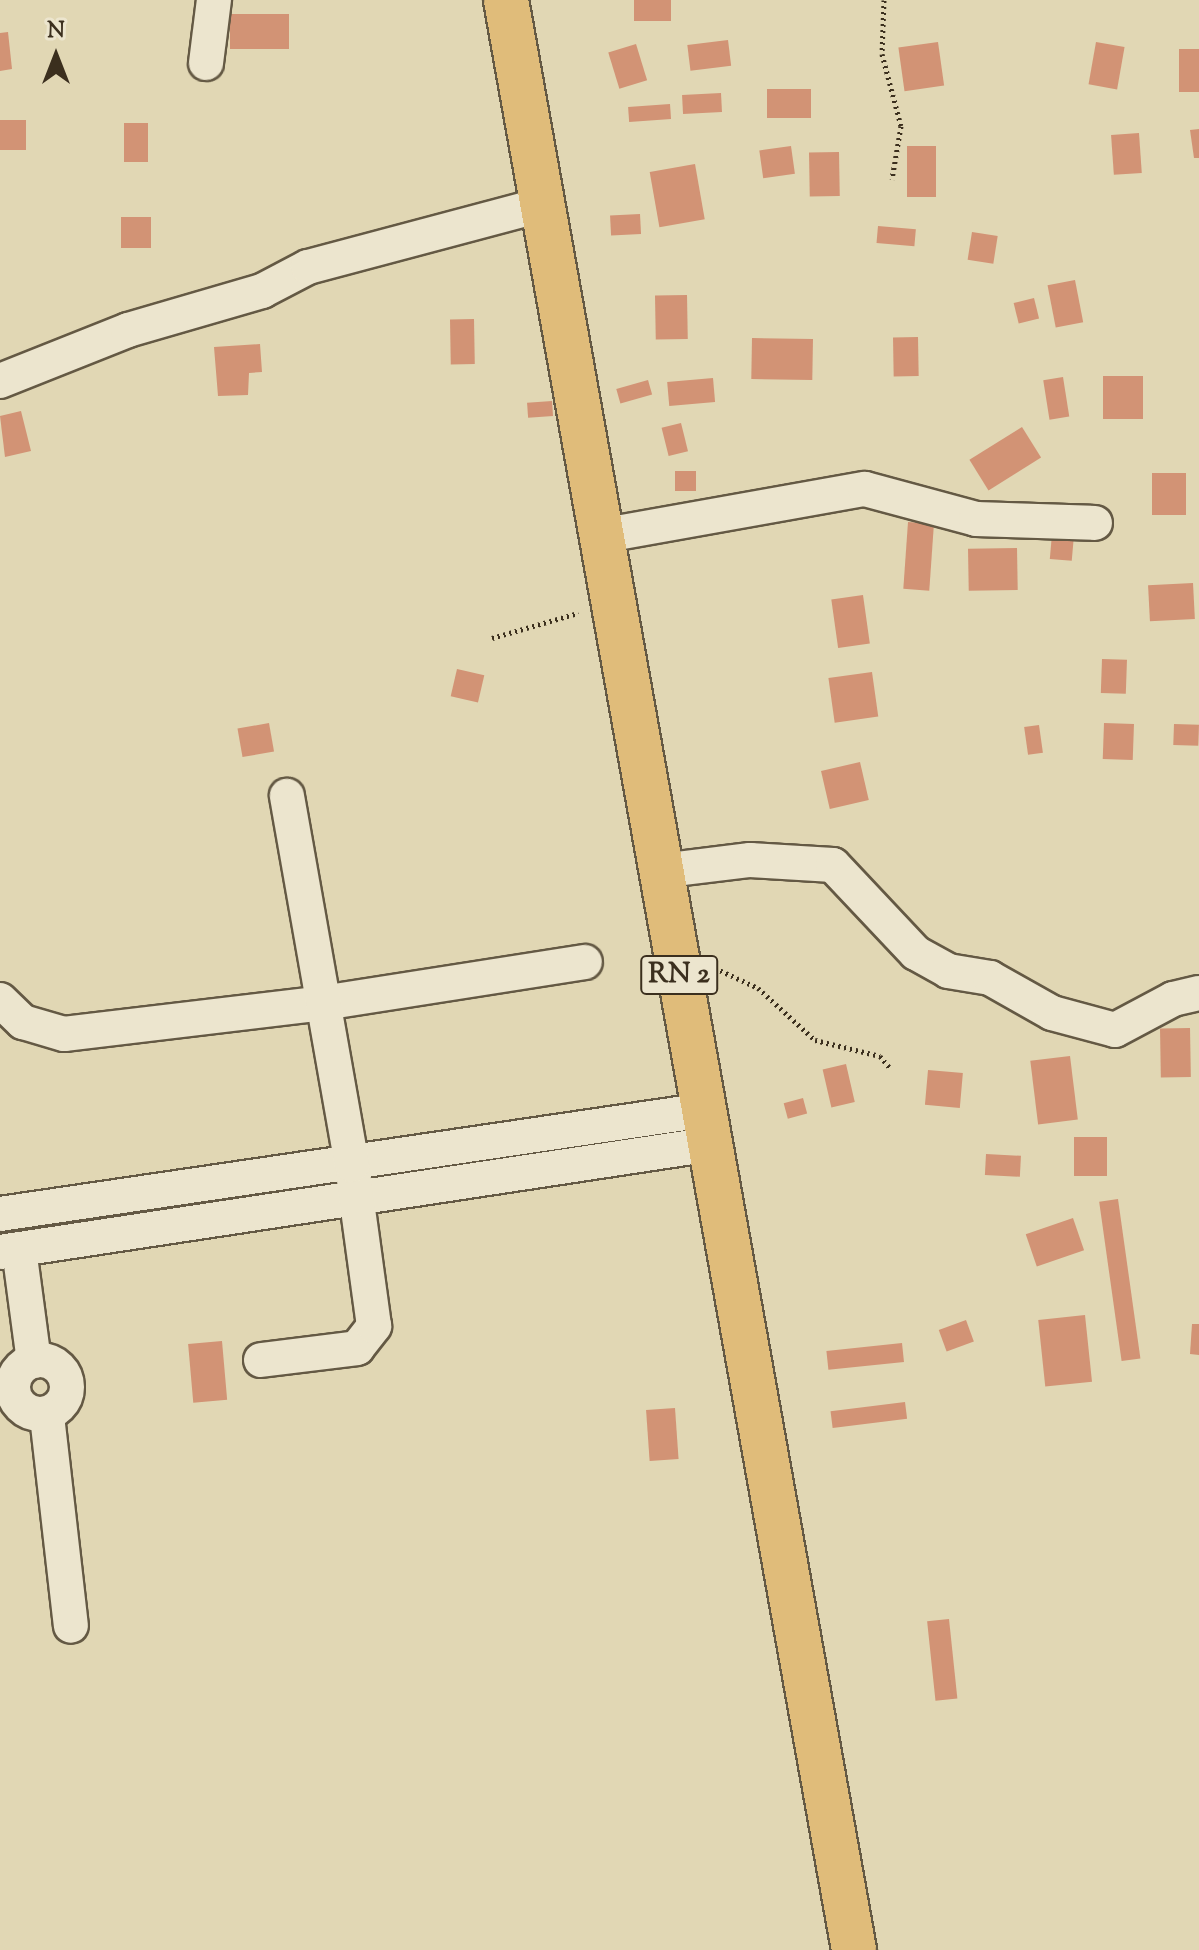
<!DOCTYPE html>
<style>
body{margin:0}
#map{position:relative;width:1199px;height:1950px;overflow:hidden;background:#e1d7b4;font-family:"Sorts Mill Goudy",serif}
div>[style]{position:absolute}
[style*='--x']{left:calc(var(--x)*1px);top:calc(var(--y)*1px);width:calc(var(--w)*1px);rotate:calc(var(--a)*1deg)}
.building>*{inset:0;background:#d29375;transform-origin:0 0}
.path>*{height:5px;margin-top:-2.5px;transform-origin:0;background:repeating-linear-gradient(90deg,#3b2f1e 0 2px,transparent 0 6px)}
.roads{filter:drop-shadow(2px 0 #645944) drop-shadow(-2px 0 #645944) drop-shadow(0 2px #645944) drop-shadow(0 -2px #645944)}
.minor>*{height:34px;margin:-17px;padding:0 17px;transform-origin:17px;border-radius:17px;background:#ece5ce}
.minor>.ring{margin:-17px;padding:0;box-sizing:content-box;background:none;border:34px solid #ece5ce;border-radius:50%}
.primary>*{height:44px;margin:-22px;padding:0 22px;transform-origin:22px;border-radius:22px;background:#e0bc7a}
span{translate:-50% -50%;white-space:nowrap;text-align:center;line-height:1.15;-webkit-text-stroke:6px #ece5ce;paint-order:stroke}
.shield-label span{padding:2px 6px;background:#ece5ce;border:2px solid;border-radius:6px;-webkit-text-stroke-width:0}
.shield-label{font-size:28px;color:#3b2f1e;font-weight:700}
.north{position:absolute;left:16px;top:16px;width:80px;height:80px;-webkit-text-stroke:6px #ece5ce;paint-order:stroke;rotate:0deg;font-size:22px;font-weight:700;line-height:32px;text-align:center;color:#3b2f1e}
.north::after{content:'';display:block;margin:auto;width:28px;height:36px;background:#3b2f1e;clip-path:polygon(50% 0,100% 100%,50% 72%,0 100%)}
</style>
<div id="map">
<div class="building">
<div style="left:634px;top:0;width:37px;height:21px"></div>
<div style="left:289px;top:14px;width:35px;height:59px;rotate:90deg"></div>
<div style="clip-path:polygon(8px 32px,12px 69px,0 71px,0 33px)"></div>
<div style="left:728px;top:40px;width:26px;height:41px;rotate:83deg"></div>
<div style="left:938px;top:42px;width:44px;height:40px;rotate:82deg"></div>
<div style="left:1096px;top:42px;width:29px;height:43px;rotate:10deg"></div>
<div style="left:636px;top:44px;width:38px;height:29px;rotate:73deg"></div>
<div style="left:1199px;top:49px;width:43px;height:20px;rotate:90deg"></div>
<div style="left:767px;top:89px;width:44px;height:29px"></div>
<div style="left:721px;top:93px;width:19px;height:39px;rotate:87deg"></div>
<div style="left:670px;top:104px;width:15px;height:42px;rotate:86deg"></div>
<div style="left:0;top:120px;width:26px;height:30px"></div>
<div style="left:124px;top:123px;width:24px;height:39px"></div>
<div style="clip-path:polygon(1199px 129px,1199px 158px,1194px 158px,1190px 130px)"></div>
<div style="left:1139px;top:133px;width:40px;height:28px;rotate:86deg"></div>
<div style="left:791px;top:146px;width:28px;height:32px;rotate:82deg"></div>
<div style="left:907px;top:146px;width:29px;height:51px"></div>
<div style="left:839px;top:152px;width:44px;height:30px;rotate:89deg"></div>
<div style="left:695px;top:164px;width:56px;height:46px;rotate:80deg"></div>
<div style="left:640px;top:214px;width:20px;height:30px;rotate:87deg"></div>
<div style="left:151px;top:217px;width:31px;height:30px;rotate:90deg"></div>
<div style="left:878px;top:226px;width:38px;height:17px;rotate:5deg"></div>
<div style="left:972px;top:232px;width:26px;height:28px;rotate:9deg"></div>
<div style="left:1075px;top:280px;width:43px;height:28px;rotate:79deg"></div>
<div style="left:687px;top:295px;width:44px;height:32px;rotate:89deg"></div>
<div style="left:1034px;top:298px;width:21px;height:21px;rotate:76deg"></div>
<div style="left:474px;top:319px;width:45px;height:24px;rotate:89deg"></div>
<div style="left:918px;top:337px;width:39px;height:25px;rotate:89deg"></div>
<div style="left:752px;top:338px;width:61px;height:41px;rotate:1deg"></div>
<div style="clip-path:polygon(260px 344px,262px 372px,249px 373px,248px 395px,218px 396px,214px 347px)"></div>
<div style="left:1103px;top:376px;width:40px;height:43px"></div>
<div style="left:1063px;top:377px;width:40px;height:20px;rotate:81deg"></div>
<div style="left:713px;top:378px;width:24px;height:46px;rotate:85deg"></div>
<div style="left:648px;top:380px;width:15px;height:33px;rotate:74deg"></div>
<div style="left:552px;top:401px;width:15px;height:25px;rotate:86deg"></div>
<div style="clip-path:polygon(21px 411px,31px 451px,5px 457px,0 416px)"></div>
<div style="left:681px;top:423px;width:29px;height:20px;rotate:76deg"></div>
<div style="left:1022px;top:427px;width:36px;height:62px;rotate:58deg"></div>
<div style="left:675px;top:471px;width:21px;height:20px"></div>
<div style="left:1152px;top:473px;width:34px;height:42px"></div>
<div style="left:908px;top:522px;width:26px;height:67px;rotate:4deg"></div>
<div style="left:1052px;top:534px;width:22px;height:25px;rotate:5deg"></div>
<div style="left:1017px;top:548px;width:42px;height:49px;rotate:89deg"></div>
<div style="left:1193px;top:583px;width:36px;height:45px;rotate:87deg"></div>
<div style="left:863px;top:595px;width:49px;height:32px;rotate:82deg"></div>
<div style="left:1102px;top:659px;width:25px;height:34px;rotate:2deg"></div>
<div style="left:457px;top:669px;width:28px;height:28px;rotate:13deg"></div>
<div style="left:872px;top:672px;width:45px;height:44px;rotate:82deg"></div>
<div style="left:269px;top:723px;width:29px;height:32px;rotate:80deg"></div>
<div style="left:1104px;top:723px;width:30px;height:36px;rotate:2deg"></div>
<div style="left:1174px;top:724px;width:25px;height:21px;rotate:2deg"></div>
<div style="left:1039px;top:725px;width:28px;height:15px;rotate:82deg"></div>
<div style="left:860px;top:762px;width:39px;height:40px;rotate:77deg"></div>
<div style="left:1190px;top:1028px;width:49px;height:30px;rotate:89deg"></div>
<div style="left:1070px;top:1056px;width:64px;height:40px;rotate:83deg"></div>
<div style="left:846px;top:1064px;width:39px;height:24px;rotate:77deg"></div>
<div style="left:928px;top:1070px;width:35px;height:35px;rotate:5deg"></div>
<div style="left:803px;top:1098px;width:16px;height:20px;rotate:75deg"></div>
<div style="left:1074px;top:1137px;width:33px;height:39px"></div>
<div style="left:986px;top:1154px;width:35px;height:21px;rotate:3deg"></div>
<div style="left:1118px;top:1199px;width:161px;height:19px;rotate:82deg"></div>
<div style="left:1073px;top:1218px;width:34px;height:50px;rotate:71deg"></div>
<div style="left:1085px;top:1315px;width:67px;height:47px;rotate:84deg"></div>
<div style="left:966px;top:1320px;width:23px;height:29px;rotate:70deg"></div>
<div style="clip-path:polygon(1192px 1324px,1199px 1324px,1199px 1355px,1190px 1354px)"></div>
<div style="left:222px;top:1341px;width:59px;height:34px;rotate:85deg"></div>
<div style="left:902px;top:1343px;width:19px;height:76px;rotate:84deg"></div>
<div style="left:905px;top:1402px;width:17px;height:75px;rotate:83deg"></div>
<div style="left:675px;top:1408px;width:51px;height:29px;rotate:86deg"></div>
<div style="left:949px;top:1619px;width:80px;height:22px;rotate:84deg"></div>
</div>
<div class="path">
<div style="--x:884;--y:0;--w:54;--a:92.1"></div>
<div style="--x:882;--y:54;--w:74;--a:75.2"></div>
<div style="--x:901;--y:126;--w:54;--a:99.6"></div>
<div style="--x:492;--y:638;--w:90;--a:-16.2"></div>
<div style="--x:715;--y:968;--w:47;--a:24.9"></div>
<div style="--x:758;--y:988;--w:77;--a:42.4"></div>
<div style="--x:815;--y:1040;--w:67;--a:13.8"></div>
<div style="--x:880;--y:1056;--w:17;--a:50"></div>
</div>
<div class="roads">
<div class="minor">
<div style="--x:206;--y:63;--w:64;--a:-82.8"></div>
<div style="--x:0;--y:381;--w:138;--a:-21.7"></div>
<div style="--x:128;--y:330;--w:140;--a:-16.2"></div>
<div style="--x:262;--y:291;--w:52;--a:-27.6"></div>
<div style="--x:308;--y:267;--w:244;--a:-14.9"></div>
<div style="--x:600;--y:536;--w:269;--a:-10.1"></div>
<div style="--x:865;--y:489;--w:115;--a:15.1"></div>
<div style="--x:976;--y:519;--w:119;--a:1.9"></div>
<div style="--x:660;--y:871;--w:91;--a:-7"></div>
<div style="--x:750;--y:860;--w:83;--a:3.4"></div>
<div style="--x:833;--y:865;--w:121;--a:46.7"></div>
<div style="--x:916;--y:953;--w:37;--a:29"></div>
<div style="--x:948;--y:971;--w:43;--a:9.5"></div>
<div style="--x:990;--y:978;--w:71;--a:29.4"></div>
<div style="--x:1052;--y:1013;--w:65;--a:15.1"></div>
<div style="--x:1115;--y:1030;--w:66;--a:-28.1"></div>
<div style="--x:1173;--y:999;--w:27;--a:-13"></div>
<div style="--x:0;--y:1000;--w:32;--a:44"></div>
<div style="--x:23;--y:1022;--w:43;--a:16.3"></div>
<div style="--x:64;--y:1034;--w:261;--a:-6.8"></div>
<div style="--x:323;--y:1003;--w:265;--a:-8.9"></div>
<div style="--x:0;--y:1214;--w:713;--a:-8.39"></div>
<div style="--x:19;--y:1249;--w:113;--a:82.4"></div>
<div style="--x:0;--y:1252;--w:720;--a:-8.63"></div>
<div class="ring" style="left:13px;top:1360px;width:20px;height:20px"></div>
<div style="--x:261;--y:1360;--w:97;--a:-7.1"></div>
<div style="--x:357;--y:1348;--w:28;--a:-52"></div>
<div style="--x:374;--y:1326;--w:162;--a:-97.8"></div>
<div style="--x:352;--y:1165;--w:375;--a:-100"></div>
<div style="--x:47;--y:1416;--w:211;--a:83.5"></div>
</div>
<div class="primary">
<div style="--x:506;--y:0;--w:1981;--a:79.88"></div>
</div>
</div>
<div class="shield-label">
<span style="left:679px;top:975px">RN 2</span>
</div>
<div class="north">N</div>
</div>
